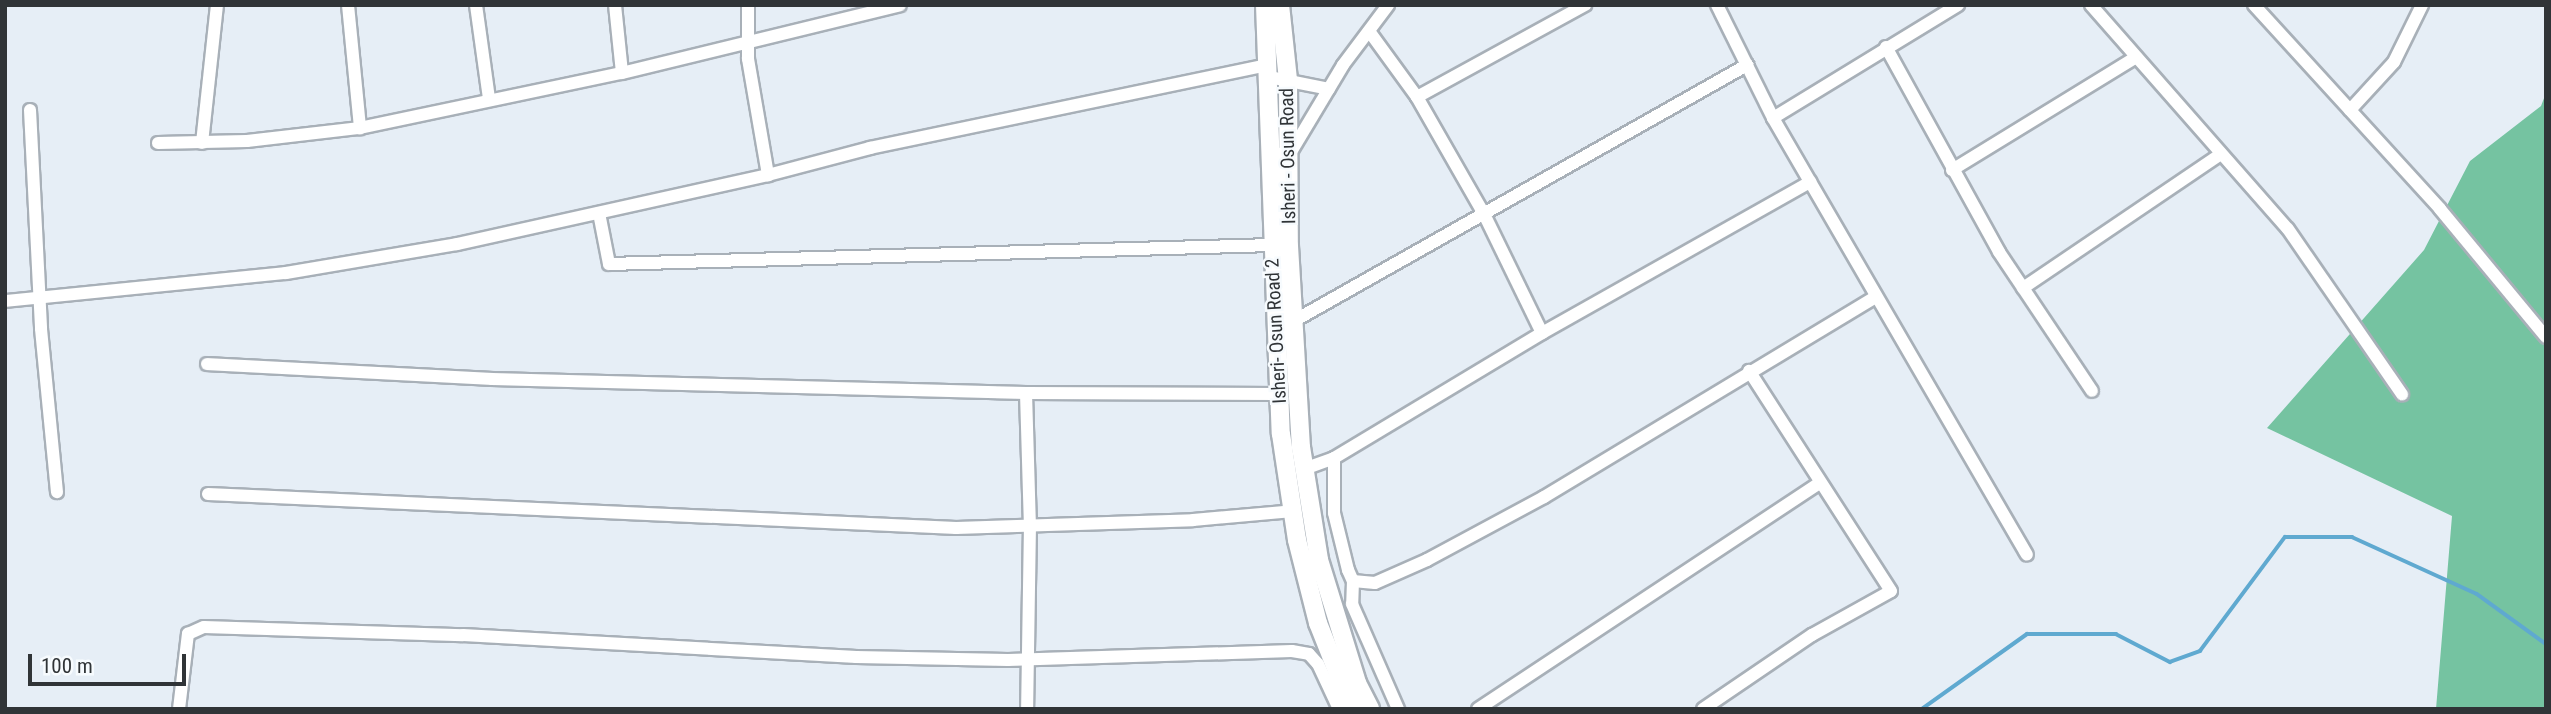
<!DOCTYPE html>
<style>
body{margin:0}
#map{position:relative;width:2551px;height:714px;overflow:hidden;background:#e6eef6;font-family:"Roboto Condensed",sans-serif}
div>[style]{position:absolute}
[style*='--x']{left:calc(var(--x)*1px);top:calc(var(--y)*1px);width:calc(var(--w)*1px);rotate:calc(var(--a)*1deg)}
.forest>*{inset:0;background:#75c3a1}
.stream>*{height:3.5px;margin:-1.75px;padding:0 1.75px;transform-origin:1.75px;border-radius:1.75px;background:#5fa9d0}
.roads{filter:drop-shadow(2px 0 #a8b0b8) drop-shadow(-2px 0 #a8b0b8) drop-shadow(0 2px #a8b0b8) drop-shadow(0 -2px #a8b0b8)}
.street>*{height:12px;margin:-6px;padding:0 6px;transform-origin:6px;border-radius:6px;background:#fff}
.secondary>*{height:18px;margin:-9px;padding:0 9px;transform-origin:9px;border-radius:9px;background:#fff}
span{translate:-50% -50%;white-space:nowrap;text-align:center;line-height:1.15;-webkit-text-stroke:5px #f7fbfe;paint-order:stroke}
.street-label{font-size:19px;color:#303437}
.frame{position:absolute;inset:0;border:7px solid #303437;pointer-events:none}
.scale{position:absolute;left:28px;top:654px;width:158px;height:32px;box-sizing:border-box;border:4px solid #303437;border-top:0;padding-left:9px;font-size:21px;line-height:24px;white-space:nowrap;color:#303437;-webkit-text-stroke:5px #f7fbfe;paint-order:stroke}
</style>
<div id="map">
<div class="forest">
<div style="clip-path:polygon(2546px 93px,2546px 709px,2436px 709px,2452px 516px,2267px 428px,2424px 250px,2470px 161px,2541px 106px)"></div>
</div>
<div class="stream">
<div style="--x:1922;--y:709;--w:129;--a:-35.5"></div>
<div style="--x:2027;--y:634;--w:89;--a:0"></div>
<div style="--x:2116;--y:634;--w:61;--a:27.4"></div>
<div style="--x:2170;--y:662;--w:32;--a:-20"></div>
<div style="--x:2200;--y:651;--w:142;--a:-53.3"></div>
<div style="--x:2285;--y:537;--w:67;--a:0"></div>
<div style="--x:2352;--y:537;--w:137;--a:24.5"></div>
<div style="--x:2477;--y:594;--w:85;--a:35.9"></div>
</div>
<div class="roads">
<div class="street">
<div style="--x:348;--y:5;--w:124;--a:84.4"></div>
<div style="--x:476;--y:5;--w:95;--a:82.1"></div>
<div style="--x:615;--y:5;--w:68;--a:84.1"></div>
<div style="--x:748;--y:5;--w:54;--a:90"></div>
<div style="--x:748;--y:59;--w:118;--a:80.2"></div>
<div style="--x:1717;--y:5;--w:126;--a:63.6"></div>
<div style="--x:1773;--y:118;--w:505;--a:59.83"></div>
<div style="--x:2091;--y:5;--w:298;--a:48.7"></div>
<div style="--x:2288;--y:229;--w:201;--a:55.4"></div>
<div style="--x:2254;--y:5;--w:276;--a:47.6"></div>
<div style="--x:2440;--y:209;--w:166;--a:50.4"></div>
<div style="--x:1369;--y:31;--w:82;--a:54"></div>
<div style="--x:1417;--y:97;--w:135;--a:60.2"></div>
<div style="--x:1484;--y:214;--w:132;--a:64"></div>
<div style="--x:1886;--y:47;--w:234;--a:61.1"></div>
<div style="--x:1999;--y:252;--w:167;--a:56.2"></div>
<div style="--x:1269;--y:77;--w:61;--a:11.3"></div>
<div style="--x:1417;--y:97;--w:192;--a:-28.7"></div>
<div style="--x:30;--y:110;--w:219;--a:87.1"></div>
<div style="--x:41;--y:329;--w:164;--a:84.4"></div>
<div style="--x:2350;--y:110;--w:65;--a:-47.5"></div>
<div style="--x:2394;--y:62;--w:64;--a:-63.8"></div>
<div style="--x:1773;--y:118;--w:217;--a:-31.4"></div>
<div style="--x:158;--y:143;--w:89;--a:-1.3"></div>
<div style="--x:247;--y:141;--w:114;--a:-6.6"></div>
<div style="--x:360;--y:128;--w:268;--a:-11.9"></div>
<div style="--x:622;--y:73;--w:286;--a:-13.7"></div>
<div style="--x:202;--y:143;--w:139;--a:-83.8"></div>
<div style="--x:1273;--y:155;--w:18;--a:-9"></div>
<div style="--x:1291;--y:152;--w:101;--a:-59.1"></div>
<div style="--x:1343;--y:65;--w:75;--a:-53.1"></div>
<div style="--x:1952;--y:170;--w:215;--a:-31.5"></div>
<div style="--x:599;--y:213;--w:52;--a:78.9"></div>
<div style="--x:609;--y:264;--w:663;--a:-1.64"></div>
<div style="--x:2023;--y:288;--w:239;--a:-34.1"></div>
<div style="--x:5;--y:301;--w:282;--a:-5.7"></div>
<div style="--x:286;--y:273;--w:173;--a:-9.6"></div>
<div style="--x:457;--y:244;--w:319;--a:-12.5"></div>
<div style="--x:768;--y:175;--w:106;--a:-14.8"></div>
<div style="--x:870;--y:148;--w:408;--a:-11.8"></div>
<div style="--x:1292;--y:322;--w:523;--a:-29.46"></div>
<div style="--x:207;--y:364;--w:285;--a:3"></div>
<div style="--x:492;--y:379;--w:534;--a:1.5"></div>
<div style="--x:1026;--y:393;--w:251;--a:0.2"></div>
<div style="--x:1026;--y:393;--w:131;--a:88.3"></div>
<div style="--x:1030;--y:524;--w:185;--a:90.9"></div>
<div style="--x:1334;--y:458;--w:55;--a:90"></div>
<div style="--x:1334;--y:513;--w:59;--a:76.2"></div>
<div style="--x:1348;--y:570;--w:12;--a:66"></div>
<div style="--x:1353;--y:581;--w:22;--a:5"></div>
<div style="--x:1375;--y:583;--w:57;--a:-23.9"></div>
<div style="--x:1427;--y:560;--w:133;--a:-28.3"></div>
<div style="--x:1544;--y:497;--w:387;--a:-31.1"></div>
<div style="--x:1304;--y:469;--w:32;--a:-20"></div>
<div style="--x:1334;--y:458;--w:243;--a:-31"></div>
<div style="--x:1542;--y:333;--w:308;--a:-29.4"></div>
<div style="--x:208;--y:494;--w:749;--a:2.6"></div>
<div style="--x:956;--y:528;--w:237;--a:-1.9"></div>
<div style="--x:1193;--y:520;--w:100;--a:-5.1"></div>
<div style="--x:1353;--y:581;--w:23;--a:92"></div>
<div style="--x:1352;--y:604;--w:115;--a:66.3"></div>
<div style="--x:179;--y:709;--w:76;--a:-83.2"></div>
<div style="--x:188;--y:634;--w:17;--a:-24"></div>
<div style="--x:204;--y:627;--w:259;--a:1.8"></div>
<div style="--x:463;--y:635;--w:394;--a:3.2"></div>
<div style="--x:856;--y:657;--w:152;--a:1.1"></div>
<div style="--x:1008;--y:660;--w:284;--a:-1.8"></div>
<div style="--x:1292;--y:651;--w:17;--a:10"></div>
<div style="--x:1309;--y:654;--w:13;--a:48"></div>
<div style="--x:1318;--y:664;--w:50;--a:65"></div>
<div style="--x:1478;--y:709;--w:410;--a:-33.5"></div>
<div style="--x:1703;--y:709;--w:132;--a:-34.2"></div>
<div style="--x:1812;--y:635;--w:90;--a:-29.1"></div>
<div style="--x:1891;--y:591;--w:262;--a:-122.8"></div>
</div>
<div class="secondary">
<div style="--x:1265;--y:5;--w:429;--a:87.9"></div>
<div style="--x:1281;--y:434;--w:107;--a:81.4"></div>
<div style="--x:1297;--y:540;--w:86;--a:75.8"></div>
<div style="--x:1318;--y:623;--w:92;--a:68.4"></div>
<div style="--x:1280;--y:5;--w:75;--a:83.9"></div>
<div style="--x:1288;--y:80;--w:166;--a:89.7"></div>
<div style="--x:1289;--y:246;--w:201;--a:86.6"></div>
<div style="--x:1301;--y:447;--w:114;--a:80.9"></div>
<div style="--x:1319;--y:560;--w:129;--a:72.8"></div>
<div style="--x:1357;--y:683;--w:29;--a:63"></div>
</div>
</div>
<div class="street-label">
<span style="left:1288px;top:156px;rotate:-91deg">Isheri - Osun Road</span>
<span style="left:1276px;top:331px;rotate:-93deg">Isheri- Osun Road 2</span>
</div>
<div class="frame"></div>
<div class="scale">100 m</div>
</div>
